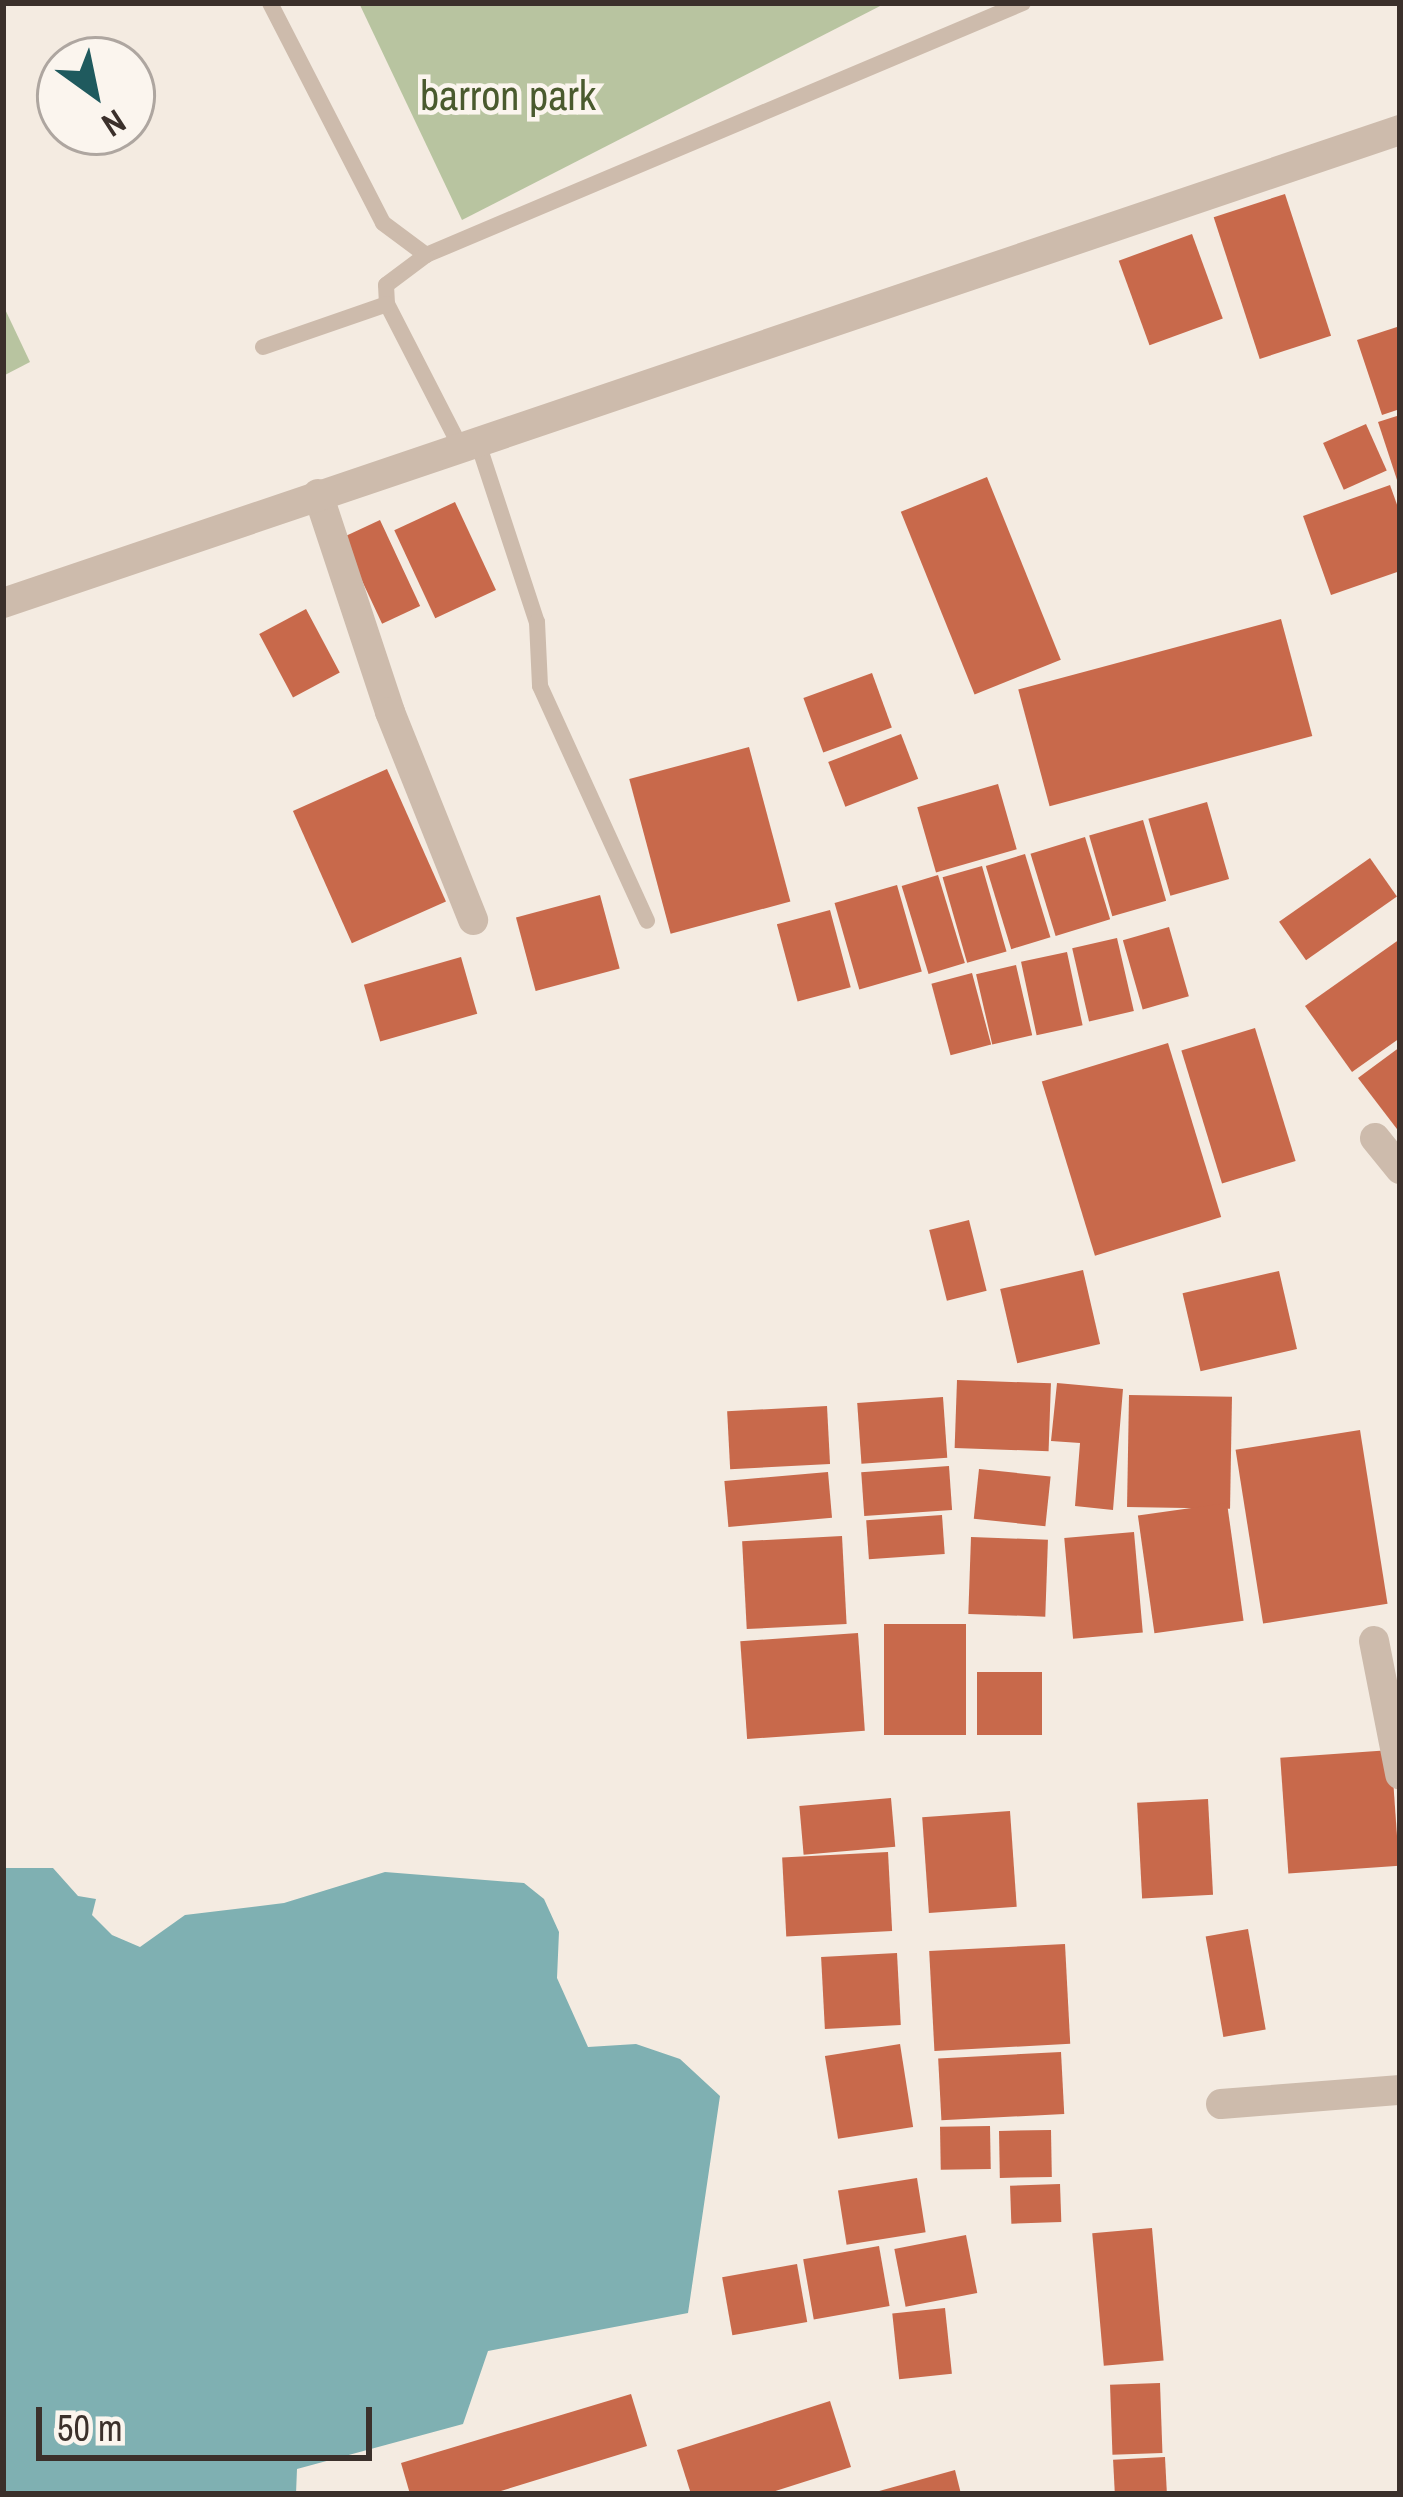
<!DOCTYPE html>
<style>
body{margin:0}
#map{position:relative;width:1403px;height:2497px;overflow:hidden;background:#f4ebe1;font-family:"Archivo Narrow",sans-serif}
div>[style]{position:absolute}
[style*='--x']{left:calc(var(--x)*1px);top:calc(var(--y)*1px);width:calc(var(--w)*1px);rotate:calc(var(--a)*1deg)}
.green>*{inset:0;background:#b8c4a0}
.water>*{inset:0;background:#7fb0b2}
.building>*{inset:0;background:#c8694b;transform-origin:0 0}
.service>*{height:16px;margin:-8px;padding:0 8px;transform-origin:8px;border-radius:8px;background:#cdbbac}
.minor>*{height:30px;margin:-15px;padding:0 15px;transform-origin:15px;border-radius:15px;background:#cdbbac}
.tertiary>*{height:30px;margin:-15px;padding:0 15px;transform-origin:15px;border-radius:15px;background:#cdbbac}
span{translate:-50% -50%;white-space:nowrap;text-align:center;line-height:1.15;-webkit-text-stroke:9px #fbf5ee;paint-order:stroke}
.park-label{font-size:42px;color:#4a5a2e}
.frame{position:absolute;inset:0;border:6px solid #3b302b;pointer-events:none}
.north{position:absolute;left:36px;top:36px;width:120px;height:120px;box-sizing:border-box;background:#fbf5ee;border:3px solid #aea6a0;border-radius:50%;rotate:147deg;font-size:33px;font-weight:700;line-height:48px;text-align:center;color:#3b302b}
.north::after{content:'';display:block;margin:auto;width:42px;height:54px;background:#1f5a5e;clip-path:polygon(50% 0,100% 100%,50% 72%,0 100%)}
.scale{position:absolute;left:36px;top:2407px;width:336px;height:54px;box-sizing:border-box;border:6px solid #3b302b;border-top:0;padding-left:15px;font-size:36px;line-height:42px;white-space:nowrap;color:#3b302b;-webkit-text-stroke:9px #fbf5ee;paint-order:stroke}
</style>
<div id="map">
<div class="green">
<div style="clip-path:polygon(359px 3px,886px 3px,462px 220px)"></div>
<div style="clip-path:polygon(3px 305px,30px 362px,3px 376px)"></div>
</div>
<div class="water">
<div style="clip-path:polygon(3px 1868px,53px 1868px,78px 1896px,96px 1899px,92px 1915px,112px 1935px,140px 1947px,185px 1915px,284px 1903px,385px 1872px,524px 1883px,544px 1899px,559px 1932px,557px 1978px,588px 2047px,636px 2044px,680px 2059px,720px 2096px,688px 2313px,488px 2351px,463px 2424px,297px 2469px,296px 2494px,3px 2494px)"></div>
</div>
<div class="building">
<div style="left:1285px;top:194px;width:149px;height:75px;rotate:72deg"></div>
<div style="left:1192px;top:234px;width:90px;height:78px;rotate:70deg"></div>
<div style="clip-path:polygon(1400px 326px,1400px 409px,1382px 415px,1357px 340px)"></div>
<div style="clip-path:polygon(1400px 415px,1400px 486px,1399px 486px,1378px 422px)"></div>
<div style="left:1366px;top:424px;width:51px;height:47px;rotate:66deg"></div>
<div style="left:987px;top:477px;width:197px;height:93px;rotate:68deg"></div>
<div style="clip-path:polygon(1390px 485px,1400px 513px,1400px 571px,1331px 595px,1303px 516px)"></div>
<div style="left:455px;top:502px;width:97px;height:67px;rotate:65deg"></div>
<div style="left:380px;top:520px;width:95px;height:42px;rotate:65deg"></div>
<div style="left:306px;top:609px;width:72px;height:53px;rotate:62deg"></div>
<div style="left:1281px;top:619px;width:121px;height:272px;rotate:75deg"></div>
<div style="left:872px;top:673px;width:58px;height:73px;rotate:70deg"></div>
<div style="left:901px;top:734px;width:48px;height:78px;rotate:69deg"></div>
<div style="left:749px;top:747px;width:160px;height:124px;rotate:75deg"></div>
<div style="left:387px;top:769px;width:145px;height:103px;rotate:66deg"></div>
<div style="left:998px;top:784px;width:68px;height:84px;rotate:74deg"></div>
<div style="left:1207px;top:802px;width:80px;height:61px;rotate:74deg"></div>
<div style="left:1143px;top:820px;width:84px;height:56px;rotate:74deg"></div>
<div style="left:1085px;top:837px;width:86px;height:57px;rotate:73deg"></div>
<div style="left:1025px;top:854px;width:87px;height:41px;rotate:73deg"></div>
<div style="left:1370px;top:858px;width:47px;height:111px;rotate:55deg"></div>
<div style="left:982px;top:866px;width:89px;height:41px;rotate:74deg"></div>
<div style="left:938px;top:875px;width:92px;height:38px;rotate:73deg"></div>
<div style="left:897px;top:885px;width:90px;height:65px;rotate:74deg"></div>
<div style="left:600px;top:895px;width:76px;height:87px;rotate:75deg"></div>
<div style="left:830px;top:910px;width:80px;height:55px;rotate:75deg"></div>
<div style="left:1169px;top:927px;width:72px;height:48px;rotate:74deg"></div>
<div style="left:1117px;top:938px;width:75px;height:46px;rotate:77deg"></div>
<div style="clip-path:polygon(1400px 939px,1400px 1038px,1352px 1072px,1305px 1006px)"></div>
<div style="left:1067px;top:952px;width:75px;height:47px;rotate:78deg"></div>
<div style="left:461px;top:957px;width:59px;height:101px;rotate:74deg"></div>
<div style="left:1016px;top:965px;width:72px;height:41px;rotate:77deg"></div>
<div style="left:972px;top:973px;width:74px;height:42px;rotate:75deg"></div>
<div style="left:1255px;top:1028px;width:139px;height:77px;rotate:73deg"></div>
<div style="left:1168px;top:1043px;width:182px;height:132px;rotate:73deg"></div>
<div style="clip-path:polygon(1400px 1047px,1400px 1133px,1358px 1078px)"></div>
<div style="left:969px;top:1220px;width:73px;height:41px;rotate:76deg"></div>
<div style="left:1083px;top:1270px;width:76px;height:85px;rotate:77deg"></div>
<div style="left:1279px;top:1271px;width:80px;height:99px;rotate:77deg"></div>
<div style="left:957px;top:1380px;width:94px;height:68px;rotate:2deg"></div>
<div style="clip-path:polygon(1057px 1383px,1123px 1389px,1113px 1510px,1075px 1506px,1080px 1443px,1051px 1441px)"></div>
<div style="left:1129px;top:1395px;width:103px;height:112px;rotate:1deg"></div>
<div style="left:943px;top:1397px;width:61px;height:86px;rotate:86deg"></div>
<div style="left:827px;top:1406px;width:58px;height:100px;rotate:87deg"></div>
<div style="left:1360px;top:1430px;width:176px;height:126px;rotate:81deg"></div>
<div style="left:949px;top:1466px;width:44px;height:88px;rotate:86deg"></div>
<div style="left:979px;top:1469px;width:72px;height:50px;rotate:6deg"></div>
<div style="left:828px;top:1472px;width:46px;height:104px;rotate:85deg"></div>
<div style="left:1227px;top:1503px;width:119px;height:90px;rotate:82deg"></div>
<div style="left:942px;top:1515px;width:39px;height:76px;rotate:86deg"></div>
<div style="left:1134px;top:1532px;width:101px;height:70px;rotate:85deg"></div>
<div style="left:842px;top:1536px;width:88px;height:100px;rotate:87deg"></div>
<div style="left:971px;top:1537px;width:77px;height:77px;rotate:2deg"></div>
<div style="left:884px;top:1624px;width:82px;height:111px"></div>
<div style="left:858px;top:1633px;width:98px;height:118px;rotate:86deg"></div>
<div style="left:977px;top:1672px;width:65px;height:63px"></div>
<div style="left:1391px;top:1750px;width:116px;height:111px;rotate:86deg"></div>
<div style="left:891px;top:1798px;width:49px;height:92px;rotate:85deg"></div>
<div style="left:1208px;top:1799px;width:96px;height:71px;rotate:87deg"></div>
<div style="left:1010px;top:1811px;width:96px;height:88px;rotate:86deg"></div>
<div style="left:888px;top:1852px;width:79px;height:106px;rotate:87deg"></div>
<div style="left:1248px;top:1929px;width:102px;height:43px;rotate:80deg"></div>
<div style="left:1065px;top:1944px;width:100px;height:136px;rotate:87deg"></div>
<div style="left:897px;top:1953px;width:72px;height:76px;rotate:87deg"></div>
<div style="left:900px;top:2044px;width:84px;height:76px;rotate:81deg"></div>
<div style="left:1061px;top:2052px;width:62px;height:123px;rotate:87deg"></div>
<div style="left:990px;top:2126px;width:43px;height:50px;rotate:89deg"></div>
<div style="left:1051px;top:2130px;width:47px;height:52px;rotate:89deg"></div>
<div style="left:917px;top:2178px;width:55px;height:80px;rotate:81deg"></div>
<div style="left:1060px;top:2184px;width:38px;height:50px;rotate:88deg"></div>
<div style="left:1152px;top:2228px;width:133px;height:60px;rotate:85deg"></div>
<div style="left:966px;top:2235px;width:59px;height:73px;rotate:79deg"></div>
<div style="left:879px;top:2246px;width:61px;height:77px;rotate:80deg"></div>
<div style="left:797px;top:2264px;width:59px;height:76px;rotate:80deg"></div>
<div style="left:945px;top:2308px;width:66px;height:53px;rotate:84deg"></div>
<div style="left:1160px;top:2383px;width:70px;height:50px;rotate:88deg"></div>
<div style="clip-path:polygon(631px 2394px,647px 2446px,491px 2494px,410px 2494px,401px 2463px)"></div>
<div style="clip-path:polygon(830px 2401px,851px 2467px,766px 2494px,691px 2494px,677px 2450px)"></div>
<div style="left:1165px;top:2457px;width:37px;height:52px;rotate:87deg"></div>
<div style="clip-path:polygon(955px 2470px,961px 2494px,872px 2494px,872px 2493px)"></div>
</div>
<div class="service">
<div style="--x:270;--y:3;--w:247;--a:62.8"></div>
<div style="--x:383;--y:223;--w:54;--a:36.7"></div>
<div style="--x:426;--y:255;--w:648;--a:-22.89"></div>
<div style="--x:426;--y:255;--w:50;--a:143.1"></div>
<div style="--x:386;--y:285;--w:19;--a:87"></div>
<div style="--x:387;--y:304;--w:160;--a:62.8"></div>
<div style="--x:263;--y:347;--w:131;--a:-19.1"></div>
<div style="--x:477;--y:440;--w:192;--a:71.8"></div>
<div style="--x:537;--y:622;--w:64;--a:87.3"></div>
<div style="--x:540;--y:686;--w:258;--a:65.5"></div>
</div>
<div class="minor">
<div style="--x:318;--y:494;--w:230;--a:71.7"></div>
<div style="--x:390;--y:712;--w:224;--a:68.2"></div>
<div style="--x:1375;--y:1138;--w:40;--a:51"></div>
<div style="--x:1374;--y:1641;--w:136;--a:78.9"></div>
<div style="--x:1221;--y:2104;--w:180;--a:-4.5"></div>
</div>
<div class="tertiary">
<div style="--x:3;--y:603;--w:1475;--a:-18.71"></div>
</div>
<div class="park-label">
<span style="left:508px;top:95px">barron park</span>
</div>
<div class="frame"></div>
<div class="north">N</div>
<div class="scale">50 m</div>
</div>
